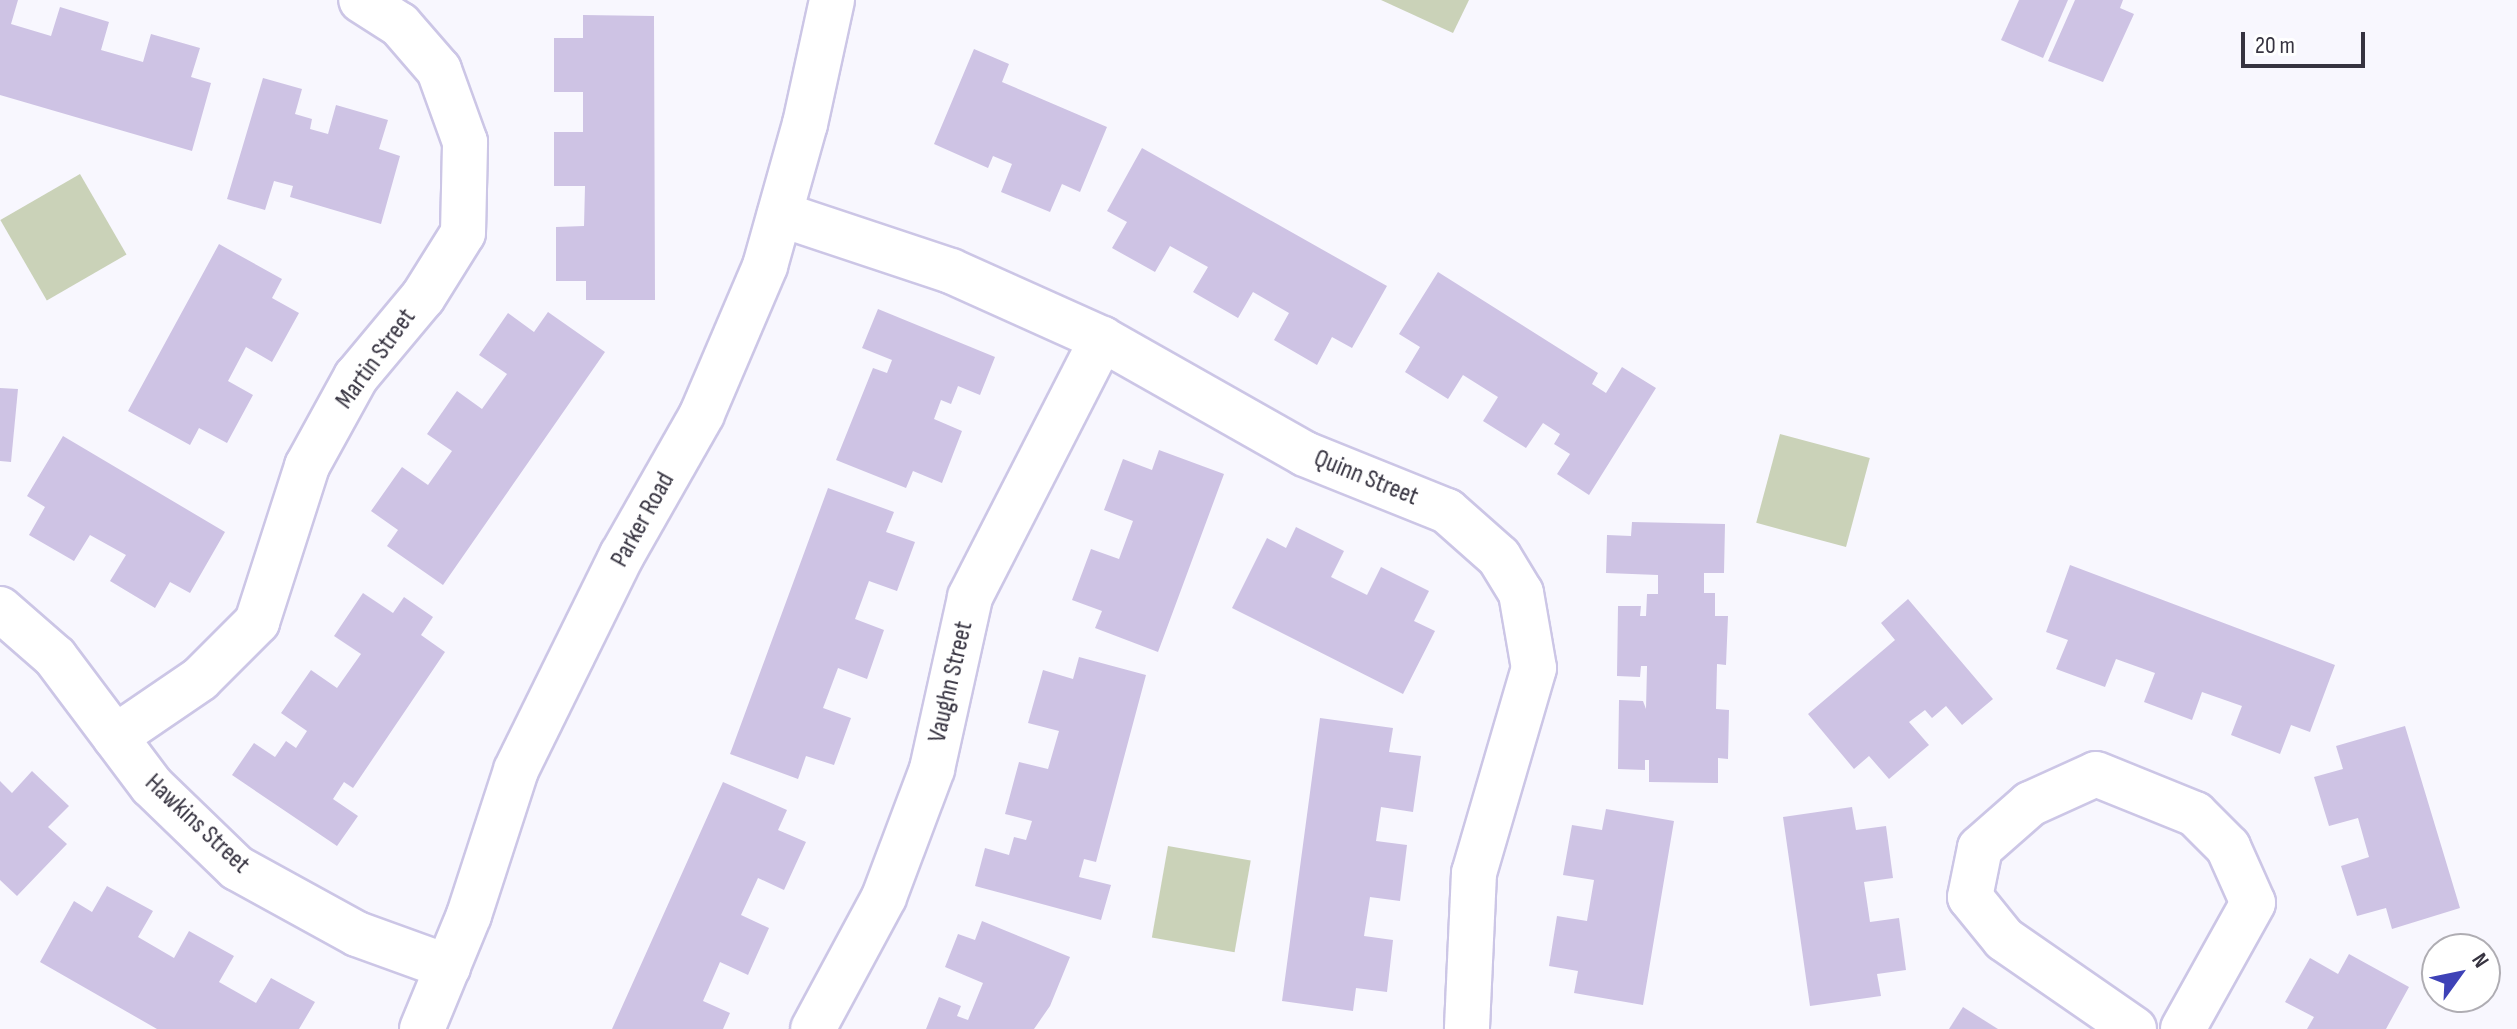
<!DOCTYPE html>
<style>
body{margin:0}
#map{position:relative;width:2517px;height:1029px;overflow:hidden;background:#f8f7fe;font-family:"Sofia Sans Condensed",sans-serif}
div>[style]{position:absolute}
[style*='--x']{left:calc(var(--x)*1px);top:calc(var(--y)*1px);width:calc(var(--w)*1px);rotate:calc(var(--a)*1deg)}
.green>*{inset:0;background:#cad2b8;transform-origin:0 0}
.building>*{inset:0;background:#cec3e4}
.roads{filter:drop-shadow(2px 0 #ccc6e6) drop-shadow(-2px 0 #ccc6e6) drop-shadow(0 2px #ccc6e6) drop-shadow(0 -2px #ccc6e6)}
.minor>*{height:44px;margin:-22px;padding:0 22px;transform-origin:22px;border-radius:22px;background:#fff}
span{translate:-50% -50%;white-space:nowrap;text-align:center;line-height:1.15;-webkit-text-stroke:7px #fff;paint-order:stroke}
.street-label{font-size:26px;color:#363340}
.north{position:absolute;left:2421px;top:933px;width:80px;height:80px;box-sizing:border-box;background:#fff;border:2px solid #afadb3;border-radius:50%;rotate:57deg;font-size:22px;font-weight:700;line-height:32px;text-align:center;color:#363340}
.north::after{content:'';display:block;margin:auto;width:28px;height:36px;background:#3e42b7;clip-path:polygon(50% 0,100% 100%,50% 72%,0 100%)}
.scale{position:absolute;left:2241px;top:32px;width:124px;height:36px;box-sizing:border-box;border:4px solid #363340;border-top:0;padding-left:10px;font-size:24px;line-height:28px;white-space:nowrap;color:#363340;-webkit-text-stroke:6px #fff;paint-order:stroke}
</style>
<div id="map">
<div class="green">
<div style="clip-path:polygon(1381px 0,1469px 0,1453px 33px)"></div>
<div style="left:80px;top:174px;width:93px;height:92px;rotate:60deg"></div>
<div style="left:1780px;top:434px;width:93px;height:92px;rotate:15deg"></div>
<div style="left:1168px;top:846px;width:84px;height:93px;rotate:10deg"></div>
</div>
<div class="building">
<div style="clip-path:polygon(0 0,18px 0,11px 24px,51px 36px,60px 7px,109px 22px,101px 50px,143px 62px,151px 34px,200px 48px,191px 77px,211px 83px,192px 151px,0 95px)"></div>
<div style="clip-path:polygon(2019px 0,2068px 0,2043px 58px,2001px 40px)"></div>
<div style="clip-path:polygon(2075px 0,2123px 0,2120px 8px,2134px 14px,2103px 82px,2048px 61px)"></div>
<div style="clip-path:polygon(583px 15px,654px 16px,655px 300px,586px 300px,586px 281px,556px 281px,556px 227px,584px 226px,585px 186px,554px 186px,554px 132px,583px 132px,583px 92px,554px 92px,554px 38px,583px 38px)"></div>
<div style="clip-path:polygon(974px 49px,1009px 64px,1002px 82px,1107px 127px,1080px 192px,1062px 184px,1050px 212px,1001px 192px,1012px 164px,993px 156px,988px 168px,934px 144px)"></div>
<div style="clip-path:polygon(263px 78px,302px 89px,295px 114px,312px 119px,310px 129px,328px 134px,336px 105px,388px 120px,379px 149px,400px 156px,381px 224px,290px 197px,293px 186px,274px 181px,265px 210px,227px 199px)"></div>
<div style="clip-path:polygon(1142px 148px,1387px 286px,1352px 348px,1332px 337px,1317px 365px,1274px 340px,1289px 313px,1253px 292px,1238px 318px,1193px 292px,1208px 267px,1170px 246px,1155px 272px,1112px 248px,1127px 222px,1107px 211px)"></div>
<div style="clip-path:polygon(219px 244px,282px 279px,272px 298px,299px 313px,272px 362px,246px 347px,228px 381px,253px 395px,227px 443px,199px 428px,190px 445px,128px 411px)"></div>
<div style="clip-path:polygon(1438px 272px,1598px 373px,1592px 384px,1606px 393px,1622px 367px,1656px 388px,1589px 495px,1557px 474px,1570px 454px,1554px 444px,1560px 434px,1543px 423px,1526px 448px,1483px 421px,1498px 397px,1463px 375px,1448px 399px,1405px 372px,1420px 347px,1399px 334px)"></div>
<div style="clip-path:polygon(878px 309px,995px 357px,980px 395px,958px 386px,951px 404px,941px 400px,934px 419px,962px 431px,942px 483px,913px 471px,906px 488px,836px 460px,873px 368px,887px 373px,892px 360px,862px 348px)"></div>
<div style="clip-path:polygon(548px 312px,605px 352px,443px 585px,387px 546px,398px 530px,371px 511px,402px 467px,428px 485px,452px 451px,427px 434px,457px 391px,482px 409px,507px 374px,479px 355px,508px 313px,534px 332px)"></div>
<div style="clip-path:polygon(0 388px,18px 389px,11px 462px,0 461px)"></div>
<div style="clip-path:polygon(63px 436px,225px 532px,190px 593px,170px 582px,155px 608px,110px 581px,126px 555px,90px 535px,74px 561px,29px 535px,45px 507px,27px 496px)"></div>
<div style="clip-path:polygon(1159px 450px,1224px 474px,1158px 652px,1095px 628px,1102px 611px,1072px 600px,1091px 549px,1119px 559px,1133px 521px,1104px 510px,1123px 459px,1152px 470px)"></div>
<div style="clip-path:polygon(828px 488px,894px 512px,886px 532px,915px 542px,897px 591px,869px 581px,855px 619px,884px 630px,867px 679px,838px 668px,823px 708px,851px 718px,834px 765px,806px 756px,798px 779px,730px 754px)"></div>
<div style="clip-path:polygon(1632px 522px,1725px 524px,1724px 573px,1704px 573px,1704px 593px,1715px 593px,1715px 616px,1728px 616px,1726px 665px,1717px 664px,1716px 709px,1729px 710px,1728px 759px,1718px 758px,1718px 783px,1649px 782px,1649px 760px,1645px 760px,1645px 770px,1618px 769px,1619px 700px,1643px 701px,1646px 709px,1647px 666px,1641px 666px,1640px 677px,1617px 676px,1618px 606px,1641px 606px,1640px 616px,1646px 616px,1647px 594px,1658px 594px,1658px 575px,1606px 573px,1607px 535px,1631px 536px)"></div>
<div style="clip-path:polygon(1296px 527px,1344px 551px,1331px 577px,1367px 595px,1381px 567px,1429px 591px,1414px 621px,1435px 631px,1403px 694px,1232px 608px,1267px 538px,1286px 548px)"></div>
<div style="clip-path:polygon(2070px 565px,2335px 665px,2310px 732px,2291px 725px,2280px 754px,2231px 735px,2242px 706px,2202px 692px,2192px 720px,2144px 702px,2155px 673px,2116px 659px,2105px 687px,2056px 669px,2068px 640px,2046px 632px)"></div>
<div style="clip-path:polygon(363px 593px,393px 613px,404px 597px,433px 617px,421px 635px,445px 652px,353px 788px,344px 782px,333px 799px,358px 816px,337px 846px,232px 775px,254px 743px,275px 757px,286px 741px,296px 748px,307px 731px,281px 713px,311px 670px,337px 688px,361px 654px,334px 636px)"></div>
<div style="clip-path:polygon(1908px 599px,1993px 699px,1962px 725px,1946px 706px,1932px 718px,1925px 710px,1909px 722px,1929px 745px,1889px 779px,1869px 756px,1854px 769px,1808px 714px,1895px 640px,1881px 623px)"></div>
<div style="clip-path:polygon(1079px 657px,1146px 675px,1096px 862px,1084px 859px,1079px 877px,1111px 885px,1101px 920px,975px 886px,985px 848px,1009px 855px,1014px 837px,1026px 840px,1032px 821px,1005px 814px,1019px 762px,1048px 769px,1059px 731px,1028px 723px,1043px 670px,1073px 679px)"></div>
<div style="clip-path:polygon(1320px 718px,1393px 728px,1389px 752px,1421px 756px,1413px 812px,1381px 807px,1376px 841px,1407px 845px,1400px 901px,1370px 897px,1364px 936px,1393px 940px,1387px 992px,1356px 988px,1353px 1011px,1282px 1001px)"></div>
<div style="clip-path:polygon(2405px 726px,2460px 908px,2392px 929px,2386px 908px,2357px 916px,2341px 866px,2369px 857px,2358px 818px,2329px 826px,2314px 777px,2343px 769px,2336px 746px)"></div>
<div style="clip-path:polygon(32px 771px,69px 806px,48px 827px,67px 844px,17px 896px,0 880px,0 781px,12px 793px)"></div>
<div style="clip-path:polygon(723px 782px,787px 810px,778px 830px,806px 842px,784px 890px,758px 878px,741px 915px,769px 928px,748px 975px,720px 962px,703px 1001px,730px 1013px,723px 1029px,612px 1029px)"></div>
<div style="clip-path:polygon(1852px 807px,1856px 830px,1886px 826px,1893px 878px,1864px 882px,1870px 922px,1899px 918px,1906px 970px,1877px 974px,1881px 996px,1810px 1006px,1783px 817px)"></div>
<div style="clip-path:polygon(1606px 809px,1674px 821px,1643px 1005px,1574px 993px,1578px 971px,1549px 966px,1557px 916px,1587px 921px,1594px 880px,1563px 875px,1572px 825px,1602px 830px)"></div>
<div style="clip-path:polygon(107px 886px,153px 911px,138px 937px,174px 958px,189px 931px,234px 956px,219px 982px,256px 1003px,271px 978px,315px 1002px,299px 1029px,157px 1029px,40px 962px,74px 901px,92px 912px)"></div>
<div style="clip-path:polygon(982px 921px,1070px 957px,1050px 1006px,1034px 1029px,926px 1029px,939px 997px,961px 1006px,957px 1016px,968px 1020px,983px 983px,945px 967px,958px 934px,975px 940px)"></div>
<div style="clip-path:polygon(2349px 954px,2409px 987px,2386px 1029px,2307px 1029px,2314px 1017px,2285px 1002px,2310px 958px,2338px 974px)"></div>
<div style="clip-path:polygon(1963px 1007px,1998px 1029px,1949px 1029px)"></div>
</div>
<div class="roads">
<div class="minor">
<div style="--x:780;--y:214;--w:180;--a:18.4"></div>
<div style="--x:951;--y:271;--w:166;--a:24.2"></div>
<div style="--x:1102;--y:339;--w:233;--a:29.5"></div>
<div style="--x:1305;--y:454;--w:153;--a:21.9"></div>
<div style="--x:1447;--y:511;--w:69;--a:41.5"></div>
<div style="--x:1499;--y:557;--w:42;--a:58.6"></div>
<div style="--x:1521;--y:593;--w:76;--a:80.2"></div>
<div style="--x:1534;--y:668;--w:214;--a:106.3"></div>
<div style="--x:1474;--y:873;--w:156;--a:92.6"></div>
<div style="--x:0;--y:609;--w:73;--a:41.1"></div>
<div style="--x:55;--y:657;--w:161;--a:53.1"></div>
<div style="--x:152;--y:786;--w:118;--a:44"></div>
<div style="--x:237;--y:868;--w:137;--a:28.8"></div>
<div style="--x:357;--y:934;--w:97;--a:19.9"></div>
<div style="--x:115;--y:737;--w:103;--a:-34.3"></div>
<div style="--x:200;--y:679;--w:81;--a:-45"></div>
<div style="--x:257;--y:622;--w:164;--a:-72.2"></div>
<div style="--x:307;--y:466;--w:102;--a:-61.2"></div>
<div style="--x:356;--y:377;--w:104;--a:-50.1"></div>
<div style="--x:423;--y:297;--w:75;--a:-58"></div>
<div style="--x:463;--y:233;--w:91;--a:-88.7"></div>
<div style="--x:465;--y:142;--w:77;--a:-109.9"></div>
<div style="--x:439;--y:70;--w:60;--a:-130.9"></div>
<div style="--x:400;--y:25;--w:46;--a:-147.3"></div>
<div style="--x:422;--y:1029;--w:123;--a:-67.6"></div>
<div style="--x:469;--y:915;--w:152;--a:-72"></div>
<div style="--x:516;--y:770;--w:240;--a:-63.8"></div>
<div style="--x:622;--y:555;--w:162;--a:-60.4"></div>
<div style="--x:702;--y:414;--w:161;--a:-66.9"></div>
<div style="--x:765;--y:266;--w:148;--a:-74.3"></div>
<div style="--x:805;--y:124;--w:127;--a:-77.7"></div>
<div style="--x:813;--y:1029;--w:150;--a:-61.7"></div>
<div style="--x:884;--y:897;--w:137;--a:-69.4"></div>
<div style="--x:932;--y:769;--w:176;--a:-77.5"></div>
<div style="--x:970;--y:597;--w:290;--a:-62.9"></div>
<div style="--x:2134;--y:1029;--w:158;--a:-145.3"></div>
<div style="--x:2004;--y:939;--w:54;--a:-129"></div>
<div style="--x:1970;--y:897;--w:50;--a:-78.5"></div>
<div style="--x:1980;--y:848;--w:67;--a:-41.3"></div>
<div style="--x:2030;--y:804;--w:72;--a:-24.4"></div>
<div style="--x:2096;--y:774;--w:107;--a:22"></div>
<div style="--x:2195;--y:814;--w:47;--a:45"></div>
<div style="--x:2228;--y:847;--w:61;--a:65.9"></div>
<div style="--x:2253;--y:903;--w:144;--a:119.1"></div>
</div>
</div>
<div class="street-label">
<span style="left:376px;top:359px;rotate:-54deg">Martin Street</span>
<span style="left:1366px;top:478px;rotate:22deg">Quinn Street</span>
<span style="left:643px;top:520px;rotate:-61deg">Parker Road</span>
<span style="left:951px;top:682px;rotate:-77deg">Vaughn Street</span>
<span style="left:197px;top:824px;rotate:43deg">Hawkins Street</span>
</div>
<div class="north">N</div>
<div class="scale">20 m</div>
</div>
